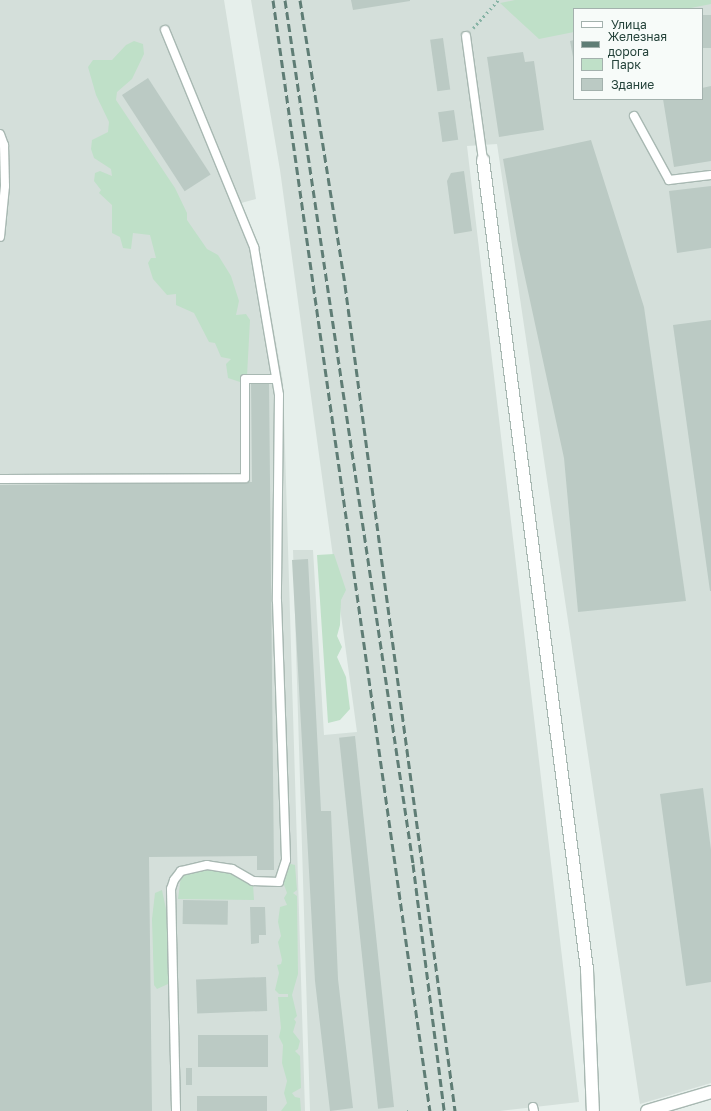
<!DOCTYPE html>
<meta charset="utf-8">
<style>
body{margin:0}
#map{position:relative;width:711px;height:1111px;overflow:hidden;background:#e6efeb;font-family:"Golos Text",sans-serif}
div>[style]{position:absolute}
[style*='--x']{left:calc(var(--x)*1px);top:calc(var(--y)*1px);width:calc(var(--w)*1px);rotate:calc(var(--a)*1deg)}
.built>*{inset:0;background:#d4dfda}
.green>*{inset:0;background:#bfe0c8}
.building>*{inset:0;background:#bbcac4;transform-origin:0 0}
.path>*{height:2.5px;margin-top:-1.25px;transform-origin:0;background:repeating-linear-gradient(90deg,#86b3a5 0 2px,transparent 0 5px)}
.roads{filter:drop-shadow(1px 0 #a8b8b2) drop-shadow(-1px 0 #a8b8b2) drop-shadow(0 1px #a8b8b2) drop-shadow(0 -1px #a8b8b2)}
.service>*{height:8px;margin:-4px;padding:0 4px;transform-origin:4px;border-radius:4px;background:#fff}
.minor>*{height:12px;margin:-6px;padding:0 6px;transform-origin:6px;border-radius:6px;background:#fff}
.rail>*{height:3px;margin-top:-1.5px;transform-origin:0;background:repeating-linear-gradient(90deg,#5f7d75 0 8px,transparent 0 12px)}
span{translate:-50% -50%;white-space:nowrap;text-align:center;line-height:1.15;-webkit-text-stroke:3.5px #f7fbf9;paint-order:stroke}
.legend{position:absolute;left:573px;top:8px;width:130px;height:92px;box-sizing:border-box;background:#f7fbf9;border:1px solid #a3b1ad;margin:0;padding:5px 7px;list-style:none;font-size:12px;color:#24423a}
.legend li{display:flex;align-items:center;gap:8px;height:20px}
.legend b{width:20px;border:1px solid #a3b1ad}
</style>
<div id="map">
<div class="built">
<div style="clip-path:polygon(0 0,224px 0,256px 199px,241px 203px,260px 251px,283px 382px,305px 1111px,0 1111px)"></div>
<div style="clip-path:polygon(evenodd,251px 0,711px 0,711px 1083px,640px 1104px,497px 144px,467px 146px,579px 1102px,500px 1111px,310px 1111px,293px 550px,313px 550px,324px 735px,357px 732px,280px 170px,251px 0,574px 9px,702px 9px,702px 99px,574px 99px,574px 9px)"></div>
</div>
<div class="green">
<div style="clip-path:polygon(515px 0,711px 0,711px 4px,686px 9px,574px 9px,574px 32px,539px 39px,500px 3px)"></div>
<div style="clip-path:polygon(134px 41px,143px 44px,144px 54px,132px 79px,117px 92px,116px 100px,175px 188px,187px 213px,187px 220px,207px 249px,218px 255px,231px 276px,239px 301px,236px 315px,246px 314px,250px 320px,247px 376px,240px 382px,228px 378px,226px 364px,231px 359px,221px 357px,215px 343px,209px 342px,194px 313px,176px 305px,176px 294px,167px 295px,153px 279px,148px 263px,151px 258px,156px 258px,150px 235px,133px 233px,131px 249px,123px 248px,120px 237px,112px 233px,112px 205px,99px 193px,101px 190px,94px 181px,95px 173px,100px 171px,112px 176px,111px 169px,94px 158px,91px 149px,92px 140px,108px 132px,109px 122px,96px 95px,88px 67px,93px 60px,112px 60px,126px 45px)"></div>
<div style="clip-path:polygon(334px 554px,346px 590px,341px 600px,340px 625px,337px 636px,342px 647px,337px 657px,346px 677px,350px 709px,340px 720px,328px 723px,317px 555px)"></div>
<div style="clip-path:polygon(291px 864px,295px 865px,297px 890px,293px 893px,297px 896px,298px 974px,292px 995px,297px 1016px,294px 1019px,296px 1022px,293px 1032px,300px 1041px,298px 1049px,295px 1051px,300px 1056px,301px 1088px,292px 1093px,295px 1097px,300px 1098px,301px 1111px,281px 1111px,287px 1103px,284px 1093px,287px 1081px,282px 1063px,283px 1045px,279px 1037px,281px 1028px,278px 997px,288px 997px,288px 994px,279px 994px,275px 990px,279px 973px,277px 965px,281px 964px,282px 960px,278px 942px,281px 936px,278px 922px,280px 907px,287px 905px,284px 898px,287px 893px,280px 874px,282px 867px)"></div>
<div style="clip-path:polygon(205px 867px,228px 871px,253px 884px,254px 900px,178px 899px,181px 876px,186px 871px)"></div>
<div style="clip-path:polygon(162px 890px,167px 914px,168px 977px,168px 984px,157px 989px,154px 985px,152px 919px,155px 893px)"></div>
</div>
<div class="building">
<div style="clip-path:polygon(351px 0,410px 0,410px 1px,353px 10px)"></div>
<div style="left:711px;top:15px;width:33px;height:9px;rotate:90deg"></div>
<div style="left:443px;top:38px;width:52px;height:13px;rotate:82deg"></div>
<div style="clip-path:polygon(574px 40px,574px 57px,573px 57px,570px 41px)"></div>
<div style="clip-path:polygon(523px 52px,525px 62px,534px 61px,544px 130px,499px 137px,487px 57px)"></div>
<div style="left:148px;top:78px;width:115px;height:31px;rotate:57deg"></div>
<div style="clip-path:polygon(711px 86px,711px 161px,674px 167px,663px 99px,702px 99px,702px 88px)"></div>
<div style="left:454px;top:110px;width:30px;height:16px;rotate:82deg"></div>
<div style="clip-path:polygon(591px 140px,644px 307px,686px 601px,578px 612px,564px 458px,518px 245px,503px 159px)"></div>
<div style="clip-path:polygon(464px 171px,472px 231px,454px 234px,447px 181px,451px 173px)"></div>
<div style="clip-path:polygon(711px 186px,711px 248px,677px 253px,669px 191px)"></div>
<div style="clip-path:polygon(711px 320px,711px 591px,710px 591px,673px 325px)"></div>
<div style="clip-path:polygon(251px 382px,269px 382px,274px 870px,257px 870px,257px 856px,149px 857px,152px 1111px,0 1111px,0 485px,252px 482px)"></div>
<div style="clip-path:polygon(308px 559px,321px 811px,331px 811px,338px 979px,353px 1108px,330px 1111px,315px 981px,292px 560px)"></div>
<div style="left:355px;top:736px;width:373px;height:16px;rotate:84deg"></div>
<div style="clip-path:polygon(703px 788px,711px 850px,711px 982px,686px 986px,660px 794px)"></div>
<div style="left:183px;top:900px;width:45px;height:24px;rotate:1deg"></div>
<div style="clip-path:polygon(250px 907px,265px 907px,266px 935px,259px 935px,259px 943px,251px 944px)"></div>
<div style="left:266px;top:977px;width:34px;height:70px;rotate:88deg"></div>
<div style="left:268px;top:1035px;width:32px;height:70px;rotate:90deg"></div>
<div style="left:186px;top:1068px;width:6px;height:17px"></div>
<div style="left:267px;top:1096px;width:15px;height:70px;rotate:90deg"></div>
</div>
<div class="path">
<div style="--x:473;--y:28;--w:38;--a:-48"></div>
<div style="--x:407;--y:1111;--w:1;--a:0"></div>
</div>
<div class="roads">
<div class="service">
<div style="--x:165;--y:30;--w:235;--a:67.7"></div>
<div style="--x:254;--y:247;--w:150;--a:80.4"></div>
<div style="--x:279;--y:395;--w:206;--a:90.6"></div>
<div style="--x:277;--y:601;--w:259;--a:88"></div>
<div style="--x:286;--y:860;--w:23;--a:108"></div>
<div style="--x:279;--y:882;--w:26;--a:-178"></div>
<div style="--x:253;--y:881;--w:24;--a:-150"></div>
<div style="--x:232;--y:869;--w:25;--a:-171"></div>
<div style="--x:207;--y:865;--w:27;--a:167"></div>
<div style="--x:181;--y:871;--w:11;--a:128"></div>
<div style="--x:174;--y:880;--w:9;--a:108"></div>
<div style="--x:171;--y:889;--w:222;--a:88.7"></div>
<div style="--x:466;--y:36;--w:125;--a:82.2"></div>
<div style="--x:634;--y:116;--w:73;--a:61.3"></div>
<div style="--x:669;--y:180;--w:42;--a:-6.8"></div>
<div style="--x:0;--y:134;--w:12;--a:70"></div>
<div style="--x:4;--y:145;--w:41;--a:88.6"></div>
<div style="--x:5;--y:186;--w:51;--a:95.6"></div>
<div style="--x:0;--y:479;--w:245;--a:-0.2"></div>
<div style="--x:245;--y:478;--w:99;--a:-90"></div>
<div style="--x:245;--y:379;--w:31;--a:0"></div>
<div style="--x:533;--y:1107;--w:4;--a:76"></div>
</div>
<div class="minor">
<div style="--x:483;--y:160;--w:817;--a:82.68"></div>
<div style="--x:587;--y:970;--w:141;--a:87.6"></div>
<div style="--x:647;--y:1111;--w:67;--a:-16.5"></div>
</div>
</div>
<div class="rail">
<div style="--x:273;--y:0;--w:1122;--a:81.96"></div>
<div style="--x:285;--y:0;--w:873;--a:81.57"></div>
<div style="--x:413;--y:864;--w:249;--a:82.8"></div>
<div style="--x:300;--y:0;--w:289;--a:81"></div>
<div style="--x:345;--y:285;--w:833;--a:82.41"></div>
</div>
<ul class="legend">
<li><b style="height:5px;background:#fff"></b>Улица</li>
<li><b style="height:5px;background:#5f7d75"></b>Железная дорога</li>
<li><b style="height:11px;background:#bfe0c8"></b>Парк</li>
<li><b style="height:11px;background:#bbcac4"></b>Здание</li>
</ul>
</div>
